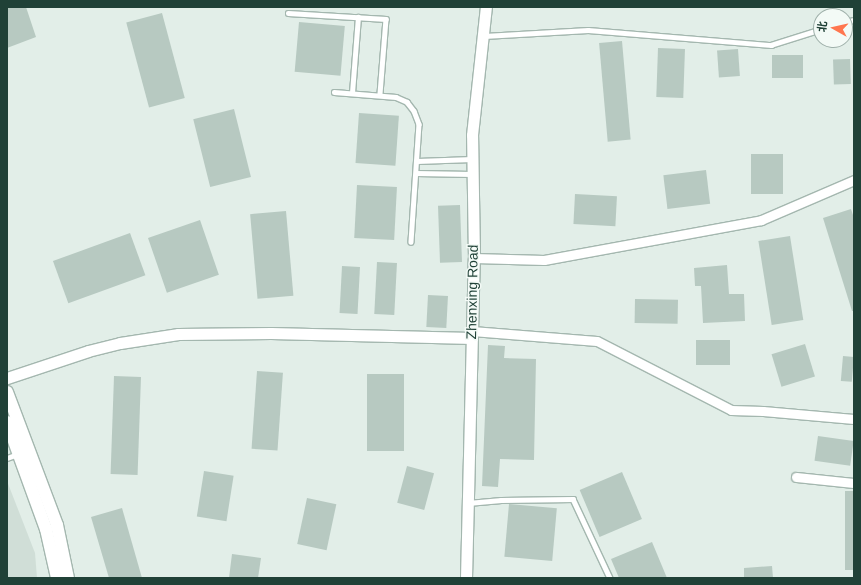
<!DOCTYPE html>
<meta charset="utf-8">
<style>
body{margin:0}
#map{position:relative;width:861px;height:585px;overflow:hidden;background:#e2eee8;font-family:Arial,"Noto Sans SC",sans-serif}
div>[style]{position:absolute}
[style*='--x']{left:calc(var(--x)*1px);top:calc(var(--y)*1px);width:calc(var(--w)*1px);rotate:calc(var(--a)*1deg)}
.built>*{inset:0;background:#d0ded7}
.building>*{inset:0;background:#b7c9c1;transform-origin:0 0}
.roads{filter:drop-shadow(1px 0 #a4b7af) drop-shadow(-1px 0 #a4b7af) drop-shadow(0 1px #a4b7af) drop-shadow(0 -1px #a4b7af)}
.service>*{height:4.5px;margin:-2.25px;padding:0 2.25px;transform-origin:2.25px;border-radius:2.25px;background:#fff}
.minor>*{height:9px;margin:-4.5px;padding:0 4.5px;transform-origin:4.5px;border-radius:4.5px;background:#fff}
.tertiary>*{height:11px;margin:-5.5px;padding:0 5.5px;transform-origin:5.5px;border-radius:5.5px;background:#fff}
.secondary>*{height:12px;margin:-6px;padding:0 6px;transform-origin:6px;border-radius:6px;background:#fff}
span{translate:-50% -50%;white-space:nowrap;text-align:center;line-height:1.15;-webkit-text-stroke:3px #f3faf6;paint-order:stroke}
.street-label{font-size:14px;color:#204137}
.frame{position:absolute;inset:0;border:8px solid #204137;pointer-events:none}
.north{position:absolute;left:813px;top:8px;width:40px;height:40px;box-sizing:border-box;background:#f3faf6;border:1px solid #9fb0aa;border-radius:50%;rotate:278deg;font-size:11px;font-weight:700;line-height:16px;text-align:center;color:#204137}
.north::after{content:'';display:block;margin:auto;width:14px;height:18px;background:#ff764f;clip-path:polygon(50% 0,100% 100%,50% 72%,0 100%)}
</style>
<div id="map">
<div class="built">
<div style="clip-path:polygon(7px 481px,35px 553px,37px 578px,7px 578px)"></div>
</div>
<div class="building">
<div style="clip-path:polygon(7px 7px,26px 7px,36px 37px,7px 48px)"></div>
<div style="left:162px;top:13px;width:88px;height:37px;rotate:75deg"></div>
<div style="left:299px;top:22px;width:46px;height:50px;rotate:5deg"></div>
<div style="left:622px;top:41px;width:99px;height:23px;rotate:85deg"></div>
<div style="left:658px;top:48px;width:27px;height:49px;rotate:2deg"></div>
<div style="left:738px;top:49px;width:27px;height:21px;rotate:86deg"></div>
<div style="left:772px;top:55px;width:31px;height:23px"></div>
<div style="left:850px;top:59px;width:25px;height:17px;rotate:88deg"></div>
<div style="left:234px;top:109px;width:70px;height:42px;rotate:76deg"></div>
<div style="left:359px;top:113px;width:40px;height:50px;rotate:4deg"></div>
<div style="left:751px;top:154px;width:32px;height:40px"></div>
<div style="left:706px;top:170px;width:34px;height:43px;rotate:83deg"></div>
<div style="left:357px;top:185px;width:40px;height:53px;rotate:3deg"></div>
<div style="left:575px;top:194px;width:42px;height:30px;rotate:3deg"></div>
<div style="left:460px;top:205px;width:57px;height:22px;rotate:88deg"></div>
<div style="clip-path:polygon(851px 209px,854px 218px,854px 311px,852px 311px,823px 218px)"></div>
<div style="left:286px;top:211px;width:85px;height:36px;rotate:85deg"></div>
<div style="left:200px;top:220px;width:58px;height:55px;rotate:71deg"></div>
<div style="left:130px;top:233px;width:45px;height:82px;rotate:70deg"></div>
<div style="left:790px;top:236px;width:85px;height:32px;rotate:81deg"></div>
<div style="left:377px;top:262px;width:20px;height:52px;rotate:3deg"></div>
<div style="clip-path:polygon(727px 265px,729px 294px,744px 294px,745px 321px,703px 323px,701px 286px,695px 286px,694px 268px)"></div>
<div style="left:342px;top:266px;width:18px;height:47px;rotate:3deg"></div>
<div style="left:428px;top:295px;width:20px;height:32px;rotate:3deg"></div>
<div style="left:635px;top:299px;width:43px;height:24px;rotate:1deg"></div>
<div style="left:696px;top:340px;width:34px;height:25px"></div>
<div style="left:805px;top:344px;width:34px;height:35px;rotate:73deg"></div>
<div style="clip-path:polygon(488px 345px,505px 346px,504px 358px,536px 359px,534px 460px,500px 459px,498px 487px,482px 486px)"></div>
<div style="left:843px;top:356px;width:11px;height:25px;rotate:5deg"></div>
<div style="left:257px;top:371px;width:26px;height:78px;rotate:4deg"></div>
<div style="left:367px;top:374px;width:37px;height:77px"></div>
<div style="left:114px;top:376px;width:27px;height:98px;rotate:2deg"></div>
<div style="left:818px;top:436px;width:36px;height:25px;rotate:8deg"></div>
<div style="left:407px;top:466px;width:28px;height:38px;rotate:15deg"></div>
<div style="left:204px;top:471px;width:30px;height:46px;rotate:9deg"></div>
<div style="left:622px;top:472px;width:51px;height:46px;rotate:67deg"></div>
<div style="left:845px;top:491px;width:9px;height:79px"></div>
<div style="left:307px;top:498px;width:30px;height:47px;rotate:12deg"></div>
<div style="left:509px;top:504px;width:48px;height:53px;rotate:5deg"></div>
<div style="clip-path:polygon(122px 508px,142px 578px,109px 578px,91px 517px)"></div>
<div style="clip-path:polygon(652px 542px,667px 578px,619px 578px,611px 559px)"></div>
<div style="clip-path:polygon(232px 554px,261px 558px,258px 578px,229px 578px)"></div>
<div style="clip-path:polygon(772px 566px,773px 578px,744px 578px,744px 568px)"></div>
</div>
<div class="roads">
<div class="service">
<div style="--x:288;--y:13;--w:98;--a:3.5"></div>
<div style="--x:386;--y:19;--w:75;--a:94.6"></div>
<div style="--x:845;--y:22;--w:9;--a:-13"></div>
<div style="--x:484;--y:36;--w:104;--a:-3.3"></div>
<div style="--x:588;--y:30;--w:184;--a:4.7"></div>
<div style="--x:771;--y:45;--w:52;--a:-17.7"></div>
<div style="--x:334;--y:92;--w:62;--a:4.6"></div>
<div style="--x:396;--y:97;--w:12;--a:24"></div>
<div style="--x:407;--y:102;--w:11;--a:52"></div>
<div style="--x:414;--y:111;--w:14;--a:69"></div>
<div style="--x:419;--y:124;--w:118;--a:93.9"></div>
<div style="--x:352;--y:93;--w:76;--a:-85.5"></div>
<div style="--x:417;--y:161;--w:55;--a:-2.1"></div>
<div style="--x:416;--y:173;--w:56;--a:1"></div>
<div style="--x:7;--y:458;--w:12;--a:-20"></div>
<div style="--x:468;--y:503;--w:33;--a:-5"></div>
<div style="--x:501;--y:500;--w:72;--a:-0.8"></div>
<div style="--x:573;--y:499;--w:87;--a:64.9"></div>
</div>
<div class="minor">
<div style="--x:474;--y:258;--w:70;--a:1.6"></div>
<div style="--x:544;--y:260;--w:221;--a:-10.4"></div>
<div style="--x:761;--y:220;--w:101;--a:-23.3"></div>
<div style="--x:472;--y:331;--w:125;--a:4.6"></div>
<div style="--x:597;--y:341;--w:151;--a:27.2"></div>
<div style="--x:731;--y:410;--w:32;--a:2"></div>
<div style="--x:763;--y:411;--w:91;--a:5"></div>
<div style="--x:796;--y:477;--w:58;--a:5.9"></div>
</div>
<div class="tertiary">
<div style="--x:7;--y:378;--w:85;--a:-18.4"></div>
<div style="--x:88;--y:351;--w:33;--a:-14"></div>
<div style="--x:120;--y:343;--w:59;--a:-8.8"></div>
<div style="--x:178;--y:334;--w:93;--a:-0.6"></div>
<div style="--x:271;--y:333;--w:201;--a:1.4"></div>
<div style="--x:466;--y:578;--w:320;--a:-88.6"></div>
<div style="--x:474;--y:258;--w:123;--a:-90.9"></div>
<div style="--x:472;--y:135;--w:129;--a:-83.8"></div>
</div>
<div class="secondary">
<div style="--x:7;--y:392;--w:142;--a:69.4"></div>
<div style="--x:57;--y:525;--w:54;--a:78.3"></div>
<div style="--x:7;--y:422;--w:114;--a:70"></div>
<div style="--x:46;--y:529;--w:50;--a:77.3"></div>
</div>
</div>
<div class="street-label">
<span style="left:472px;top:292px;rotate:-89deg">Zhenxing Road</span>
</div>
<div class="frame"></div>
<div class="north">北</div>
</div>
